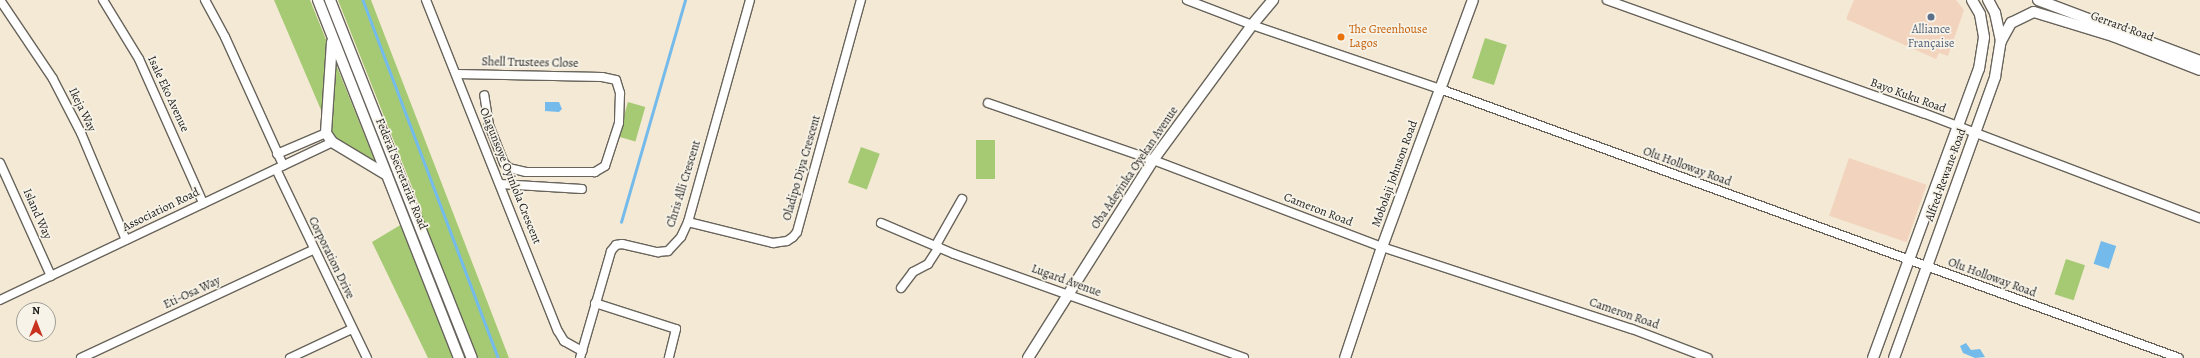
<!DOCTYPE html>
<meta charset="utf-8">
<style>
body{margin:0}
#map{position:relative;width:2200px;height:358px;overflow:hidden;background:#f4e9d4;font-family:Alegreya,serif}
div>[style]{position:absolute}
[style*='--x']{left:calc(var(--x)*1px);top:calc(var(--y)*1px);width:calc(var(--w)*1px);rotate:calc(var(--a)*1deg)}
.built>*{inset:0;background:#f2d4be;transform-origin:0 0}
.green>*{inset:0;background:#a5ca73;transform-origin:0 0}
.water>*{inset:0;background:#74bbec;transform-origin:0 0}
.stream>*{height:2.5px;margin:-1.25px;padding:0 1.25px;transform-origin:1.25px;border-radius:1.25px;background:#74bbec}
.roads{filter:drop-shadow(1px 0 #68645c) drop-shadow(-1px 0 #68645c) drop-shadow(0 1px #68645c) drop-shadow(0 -1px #68645c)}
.minor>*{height:8px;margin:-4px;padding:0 4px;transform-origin:4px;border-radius:4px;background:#fff}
.major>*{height:10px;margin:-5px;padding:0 5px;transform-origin:5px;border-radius:5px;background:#fff}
.dots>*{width:11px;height:11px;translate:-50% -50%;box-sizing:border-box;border:2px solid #f7f3e8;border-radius:50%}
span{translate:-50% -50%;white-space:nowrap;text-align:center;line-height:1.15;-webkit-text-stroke:3.5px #f7f3e8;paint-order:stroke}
.street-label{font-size:12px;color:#1c1c1c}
.food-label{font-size:12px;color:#c56008}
.left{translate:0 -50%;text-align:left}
.service-label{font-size:12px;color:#4e5e75}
.north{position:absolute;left:16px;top:302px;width:40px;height:40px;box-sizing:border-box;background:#f7f3e8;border:1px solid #9f9d96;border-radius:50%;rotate:0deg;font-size:11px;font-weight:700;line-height:16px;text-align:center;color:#1c1c1c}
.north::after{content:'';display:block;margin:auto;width:14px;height:18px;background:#c8321e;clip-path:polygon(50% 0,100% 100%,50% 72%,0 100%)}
</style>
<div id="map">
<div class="built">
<div style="clip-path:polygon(1854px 0,1956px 0,1964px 10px,1948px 56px,1939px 53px,1936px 59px,1846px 19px)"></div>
<div style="left:1849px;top:158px;width:82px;height:61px;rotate:19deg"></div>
</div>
<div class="green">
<div style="clip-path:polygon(274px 0,310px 0,377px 166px,336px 145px)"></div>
<div style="clip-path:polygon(338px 0,371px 0,509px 358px,428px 358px,372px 242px,422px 212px)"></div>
<div style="left:1485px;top:38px;width:23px;height:42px;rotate:18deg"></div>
<div style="left:628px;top:102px;width:18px;height:36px;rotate:16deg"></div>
<div style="left:976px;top:140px;width:19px;height:39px"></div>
<div style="left:861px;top:147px;width:20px;height:38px;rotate:20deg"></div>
<div style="left:2066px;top:259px;width:20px;height:37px;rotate:18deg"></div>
</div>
<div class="water">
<div style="clip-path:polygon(545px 102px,559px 102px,562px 109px,559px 112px,545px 111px)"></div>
<div style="left:2101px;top:241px;width:16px;height:24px;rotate:18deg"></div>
<div style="clip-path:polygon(1966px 343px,1971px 350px,1980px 349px,1985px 357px,1975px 358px,1963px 353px,1960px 346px)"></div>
</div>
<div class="stream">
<div style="--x:363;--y:0;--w:383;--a:69.3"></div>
<div style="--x:621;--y:222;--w:231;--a:-73.9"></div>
</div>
<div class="roads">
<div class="minor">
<div style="--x:0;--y:0;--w:95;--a:56.1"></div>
<div style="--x:53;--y:79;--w:61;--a:62.6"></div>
<div style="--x:81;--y:133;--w:116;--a:67.2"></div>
<div style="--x:103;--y:0;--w:69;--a:58.6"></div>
<div style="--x:139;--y:59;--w:158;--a:66"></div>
<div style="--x:205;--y:0;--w:42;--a:61.6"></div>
<div style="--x:225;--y:37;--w:141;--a:65.6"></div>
<div style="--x:426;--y:0;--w:356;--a:68.3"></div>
<div style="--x:558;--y:331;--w:12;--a:59"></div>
<div style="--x:564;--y:341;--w:21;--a:29"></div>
<div style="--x:1187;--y:0;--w:70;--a:21"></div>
<div style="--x:1252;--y:25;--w:199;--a:18.8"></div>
<div style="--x:1440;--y:89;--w:786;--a:20"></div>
<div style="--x:1607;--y:0;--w:336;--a:19.7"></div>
<div style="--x:1923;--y:113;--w:296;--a:20.8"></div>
<div style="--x:456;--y:74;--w:146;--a:1.2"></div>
<div style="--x:602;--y:77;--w:14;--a:12"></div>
<div style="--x:616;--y:80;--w:14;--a:73"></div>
<div style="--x:620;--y:93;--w:30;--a:92"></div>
<div style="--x:619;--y:123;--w:45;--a:108"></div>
<div style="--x:605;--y:166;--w:12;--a:149"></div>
<div style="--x:595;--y:172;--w:69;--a:180"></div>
<div style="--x:526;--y:172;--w:17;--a:-167"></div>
<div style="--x:509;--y:168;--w:7;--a:-135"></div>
<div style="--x:504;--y:163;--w:41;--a:-111.5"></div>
<div style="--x:489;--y:125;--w:30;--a:-99"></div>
<div style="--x:988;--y:103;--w:175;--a:19.1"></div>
<div style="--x:1153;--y:160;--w:245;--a:20.8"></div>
<div style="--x:1382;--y:247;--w:263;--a:18.2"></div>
<div style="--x:1632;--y:329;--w:81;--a:20.9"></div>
<div style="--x:277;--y:154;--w:53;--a:-23.2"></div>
<div style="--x:0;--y:163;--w:124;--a:65.7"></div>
<div style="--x:276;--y:169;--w:210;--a:64.3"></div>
<div style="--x:500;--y:184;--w:82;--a:3.5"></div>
<div style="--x:688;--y:222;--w:88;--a:13.9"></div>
<div style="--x:773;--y:243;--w:14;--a:-8"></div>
<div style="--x:787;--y:241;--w:7;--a:-34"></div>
<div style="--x:793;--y:237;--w:6;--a:-51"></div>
<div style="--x:797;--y:232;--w:241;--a:-74.6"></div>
<div style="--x:881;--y:223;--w:79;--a:23"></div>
<div style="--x:954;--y:254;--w:308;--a:19.7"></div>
<div style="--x:936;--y:245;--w:53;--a:-60.5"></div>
<div style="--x:901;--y:288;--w:20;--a:-53"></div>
<div style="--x:913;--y:272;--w:17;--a:-28"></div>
<div style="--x:928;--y:264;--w:20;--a:-57"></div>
<div style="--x:0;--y:300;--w:368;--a:-25.4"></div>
<div style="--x:595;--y:303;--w:85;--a:17.8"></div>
<div style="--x:676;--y:329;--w:30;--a:104"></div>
<div style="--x:81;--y:358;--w:256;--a:-25"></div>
<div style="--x:290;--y:358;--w:68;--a:-25.1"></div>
<div style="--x:580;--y:358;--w:111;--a:-73.8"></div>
<div style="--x:611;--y:251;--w:8;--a:-50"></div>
<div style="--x:616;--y:245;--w:6;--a:-9"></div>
<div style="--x:622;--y:244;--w:37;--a:13"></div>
<div style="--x:658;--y:252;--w:10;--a:-6"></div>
<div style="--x:668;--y:251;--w:19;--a:-47"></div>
<div style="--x:681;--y:237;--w:17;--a:-65"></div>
<div style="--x:688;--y:222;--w:230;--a:-74.4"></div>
</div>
<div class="major">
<div style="--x:318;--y:0;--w:385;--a:68.5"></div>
<div style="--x:330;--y:0;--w:385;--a:68.4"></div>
<div style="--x:2038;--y:0;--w:173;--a:20.6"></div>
<div style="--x:2001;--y:41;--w:21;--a:-61"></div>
<div style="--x:2011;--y:23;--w:25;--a:-26"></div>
<div style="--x:2034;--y:12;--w:83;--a:16.9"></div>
<div style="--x:2113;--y:36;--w:93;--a:21.3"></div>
<div style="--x:332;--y:42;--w:91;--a:93.8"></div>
<div style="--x:326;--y:133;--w:11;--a:56"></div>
<div style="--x:332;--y:142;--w:64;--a:31"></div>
<div style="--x:1028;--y:358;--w:234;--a:-57.7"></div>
<div style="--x:1153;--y:160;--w:167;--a:-53.7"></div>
<div style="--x:1252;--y:25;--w:33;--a:-50"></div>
<div style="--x:1345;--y:358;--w:117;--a:-71.6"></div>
<div style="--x:1382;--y:247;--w:263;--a:-69.8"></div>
<div style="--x:1873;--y:358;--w:308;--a:-69.9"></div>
<div style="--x:1979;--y:69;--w:32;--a:-81"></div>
<div style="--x:1984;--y:37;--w:23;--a:-100"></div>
<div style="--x:1980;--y:14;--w:16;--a:-120"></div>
<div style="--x:1894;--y:358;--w:299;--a:-70.2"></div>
<div style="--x:1995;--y:77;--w:36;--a:-81"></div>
<div style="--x:2001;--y:41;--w:29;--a:-102"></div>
<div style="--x:1995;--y:13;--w:15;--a:-118"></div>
</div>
</div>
<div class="dots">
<div style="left:1931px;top:17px;background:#5c6f8a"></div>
<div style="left:1341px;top:37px;background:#e8710a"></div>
</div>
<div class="street-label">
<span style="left:2122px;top:27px;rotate:20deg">Gerrard Road</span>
<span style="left:530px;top:63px;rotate:1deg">Shell Trustees Close</span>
<span style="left:168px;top:94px;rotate:65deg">Isale Eko Avenue</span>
<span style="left:1908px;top:96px;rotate:20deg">Bayo Kuku Road</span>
<span style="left:82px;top:110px;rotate:64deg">Ikeja Way</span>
<span style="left:1687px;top:167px;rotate:20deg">Olu Holloway Road</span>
<span style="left:802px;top:168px;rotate:-74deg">Oladipo Diya Crescent</span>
<span style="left:1135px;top:168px;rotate:-56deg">Oba Adeyinka Oyekan Avenue</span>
<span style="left:401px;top:174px;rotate:68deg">Federal Secretariat Road</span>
<span style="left:1395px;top:174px;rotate:-70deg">Mobolaji Johnson Road</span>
<span style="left:1946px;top:175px;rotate:-70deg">Alfred Rewane Road</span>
<span style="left:510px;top:176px;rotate:68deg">Olagunsoye Oyinlola Crescent</span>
<span style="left:684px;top:184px;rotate:-73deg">Chris Alli Crescent</span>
<span style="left:161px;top:210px;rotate:-26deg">Association Road</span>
<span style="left:1318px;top:210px;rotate:21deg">Cameron Road</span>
<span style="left:37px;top:214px;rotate:66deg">Island Way</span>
<span style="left:331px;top:258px;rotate:64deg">Corporation Drive</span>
<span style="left:1992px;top:278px;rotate:20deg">Olu Holloway Road</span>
<span style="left:1066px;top:281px;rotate:20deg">Lugard Avenue</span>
<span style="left:192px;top:293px;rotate:-25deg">Eti-Osa Way</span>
<span style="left:1624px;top:314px;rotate:19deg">Cameron Road</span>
</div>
<div class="food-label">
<span class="left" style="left:1349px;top:37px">The Greenhouse<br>Lagos</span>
</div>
<div class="service-label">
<span style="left:1931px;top:37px">Alliance<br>Française</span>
</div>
<div class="north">N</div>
</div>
